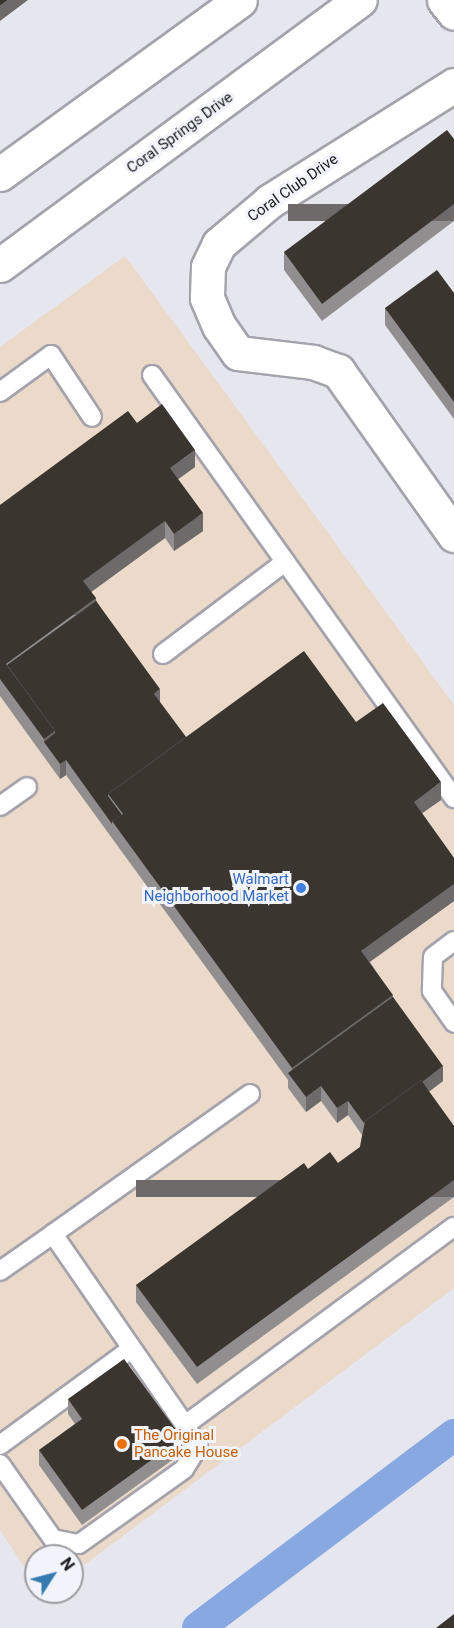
<!DOCTYPE html>
<style>
body{margin:0}
#map{position:relative;width:454px;height:1628px;overflow:hidden;background:#e6e6ef;font-family:Roboto,sans-serif}
div>[style]{position:absolute}
[style*='--x']{left:calc(var(--x)*1px);top:calc(var(--y)*1px);width:calc(var(--w)*1px);rotate:calc(var(--a)*1deg)}
.commercial>*{inset:0;background:#ebd9c9}
.canal>*{height:32px;margin:-16px;padding:0 16px;transform-origin:16px;border-radius:16px;background:#88a8e2}
.roads{filter:drop-shadow(2px 0 #a4a3ac) drop-shadow(-2px 0 #a4a3ac) drop-shadow(0 2px #a4a3ac) drop-shadow(0 -2px #a4a3ac)}
.service>*{height:18px;margin:-9px;padding:0 9px;transform-origin:9px;border-radius:9px;background:#fff}
.minor>*{height:33px;margin:-16.5px;padding:0 16.5px;transform-origin:16.5px;border-radius:16.5px;background:#fff}
.secondary>*{height:33px;margin:-16.5px;padding:0 16.5px;transform-origin:16.5px;border-radius:16.5px;background:#fff}
.wall>*{inset:0;background:#908e8f}
.shaded-wall>*{inset:0;background:#6e6a69;transform-origin:0 0}
.building>*{inset:0;background:#3a352f}
.dots>*{width:16px;height:16px;translate:-50% -50%;box-sizing:border-box;border:3px solid #f3f3fc;border-radius:50%}
span{translate:-50% -50%;white-space:nowrap;text-align:center;line-height:1.15;-webkit-text-stroke:6px #f3f3fc;paint-order:stroke}
.street-label{font-size:15px;color:#19191c}
.shop-label{font-size:15px;color:#366cbe}
.right{translate:-100% -50%;text-align:right}
.food-label{font-size:15px;color:#c56008}
.left{translate:0 -50%;text-align:left}
.north{position:absolute;left:24px;top:1544px;width:60px;height:60px;box-sizing:border-box;background:#f3f3fc;border:2px solid #9c9ca2;border-radius:50%;rotate:54deg;font-size:16px;font-weight:700;line-height:24px;text-align:center;color:#19191c}
.north::after{content:'';display:block;margin:auto;width:21px;height:27px;background:#367bb0;clip-path:polygon(50% 0,100% 100%,50% 72%,0 100%)}
</style>
<div id="map">
<div class="commercial">
<div style="clip-path:polygon(125px 256px,454px 705px,454px 1288px,72px 1574px,72px 1556px,36px 1556px,36px 1585px,0 1530px,0 347px)"></div>
</div>
<div class="canal">
<div style="--x:198;--y:1628;--w:321;--a:-37"></div>
</div>
<div class="roads">
<div class="service">
<div style="--x:152;--y:375;--w:520;--a:54.48"></div>
<div style="--x:0;--y:392;--w:63;--a:-36"></div>
<div style="--x:51;--y:355;--w:74;--a:56.5"></div>
<div style="--x:163;--y:654;--w:153;--a:-37"></div>
<div style="--x:0;--y:806;--w:33;--a:-35"></div>
<div style="--x:454;--y:941;--w:26;--a:143"></div>
<div style="--x:433;--y:957;--w:34;--a:92"></div>
<div style="--x:432;--y:991;--w:39;--a:55"></div>
<div style="--x:250;--y:1094;--w:242;--a:144.6"></div>
<div style="--x:53;--y:1234;--w:232;--a:55.4"></div>
<div style="--x:185;--y:1425;--w:334;--a:-36.4"></div>
<div style="--x:0;--y:1271;--w:65;--a:-34.9"></div>
<div style="--x:0;--y:1445;--w:162;--a:-36.2"></div>
<div style="--x:0;--y:1464;--w:92;--a:54.8"></div>
<div style="--x:53;--y:1539;--w:26;--a:11"></div>
<div style="--x:79;--y:1544;--w:129;--a:-35.5"></div>
<div style="--x:184;--y:1469;--w:26;--a:-58"></div>
<div style="--x:198;--y:1447;--w:26;--a:-121"></div>
</div>
<div class="minor">
<div style="--x:444;--y:0;--w:16;--a:52"></div>
<div style="--x:454;--y:85;--w:218;--a:147.8"></div>
<div style="--x:270;--y:201;--w:67;--a:139.9"></div>
<div style="--x:219;--y:244;--w:25;--a:116"></div>
<div style="--x:208;--y:267;--w:31;--a:92"></div>
<div style="--x:207;--y:298;--w:30;--a:67"></div>
<div style="--x:219;--y:326;--w:33;--a:55"></div>
<div style="--x:238;--y:353;--w:76;--a:6.8"></div>
<div style="--x:313;--y:362;--w:27;--a:20"></div>
<div style="--x:338;--y:371;--w:201;--a:54.7"></div>
</div>
<div class="secondary">
<div style="--x:0;--y:174;--w:296;--a:-35.9"></div>
<div style="--x:0;--y:265;--w:447;--a:-36.4"></div>
</div>
</div>
<div class="wall">
<div style="clip-path:polygon(454px 139px,454px 221px,322px 321px,284px 270px,284px 252px)"></div>
<div style="clip-path:polygon(454px 293px,454px 419px,385px 325px,385px 308px)"></div>
<div style="clip-path:polygon(137px 423px,195px 467px,178px 479px,203px 531px,174px 551px,165px 538px,91px 592px,160px 702px,186px 737px,356px 722px,441px 800px,422px 813px,454px 858px,454px 901px,370px 962px,393px 997px,443px 1081px,429px 1092px,454px 1126px,454px 1197px,197px 1384px,136px 1302px,136px 1285px,308px 1169px,338px 1163px,360px 1147px,362px 1135px,348px 1115px,337px 1123px,321px 1101px,306px 1112px,288px 1088px,288px 1080px,66px 775px,60px 779px,0 696px,0 505px)"></div>
<div style="clip-path:polygon(68px 1399px,182px 1453px,82px 1525px,39px 1465px,39px 1450px,75px 1424px,68px 1414px)"></div>
</div>
<div class="shaded-wall">
<div style="clip-path:polygon(8px 0,28px 0,0 21px,0 6px)"></div>
<div style="left:454px;top:204px;width:17px;height:166px;rotate:90deg"></div>
<div style="clip-path:polygon(195px 450px,195px 467px,170px 485px,170px 468px)"></div>
<div style="clip-path:polygon(203px 513px,203px 531px,174px 551px,174px 534px)"></div>
<div style="clip-path:polygon(165px 521px,165px 538px,83px 598px,83px 581px)"></div>
<div style="left:96px;top:598px;width:17px;height:112px;rotate:90deg"></div>
<div style="clip-path:polygon(160px 689px,160px 704px,154px 694px)"></div>
<div style="clip-path:polygon(55px 731px,51px 751px,44px 742px,44px 756px,44px 739px)"></div>
<div style="clip-path:polygon(66px 760px,66px 775px,60px 779px,60px 764px)"></div>
<div style="clip-path:polygon(441px 782px,441px 800px,414px 819px,414px 802px)"></div>
<div style="clip-path:polygon(454px 884px,454px 901px,361px 968px,361px 951px)"></div>
<div style="clip-path:polygon(393px 995px,393px 1012px,292px 1079px,292px 1068px)"></div>
<div style="clip-path:polygon(443px 1066px,443px 1081px,365px 1138px,365px 1123px)"></div>
<div style="clip-path:polygon(321px 1086px,321px 1101px,306px 1112px,306px 1097px)"></div>
<div style="clip-path:polygon(348px 1101px,348px 1115px,337px 1123px,337px 1108px)"></div>
<div style="left:454px;top:1180px;width:17px;height:318px;rotate:90deg"></div>
<div style="left:182px;top:1438px;width:15px;height:123px;rotate:90deg"></div>
</div>
<div class="building">
<div style="clip-path:polygon(0 0,8px 0,0 6px)"></div>
<div style="clip-path:polygon(447px 130px,454px 139px,454px 204px,322px 304px,284px 252px)"></div>
<div style="clip-path:polygon(437px 270px,454px 293px,454px 402px,385px 308px)"></div>
<div style="clip-path:polygon(162px 404px,195px 450px,170px 468px,203px 513px,174px 534px,165px 521px,83px 581px,96px 598px,6px 664px,55px 731px,44px 739px,0 679px,0 505px,128px 411px,137px 423px)"></div>
<div style="clip-path:polygon(96px 601px,160px 689px,154px 694px,186px 737px,108px 794px,108px 796px,122px 815px,112px 821px,112px 824px,66px 760px,60px 764px,44px 742px,55px 733px,55px 731px,7px 665px)"></div>
<div style="clip-path:polygon(304px 651px,356px 722px,383px 703px,441px 782px,414px 802px,454px 858px,454px 884px,361px 951px,393px 995px,292px 1068px,112px 821px,123px 814px,108px 794px)"></div>
<div style="clip-path:polygon(393px 997px,443px 1066px,422px 1082px,421px 1080px,365px 1121px,364px 1123px,348px 1101px,337px 1108px,321px 1086px,306px 1097px,288px 1073px)"></div>
<div style="clip-path:polygon(421px 1080px,454px 1126px,454px 1180px,197px 1367px,136px 1285px,304px 1163px,308px 1169px,330px 1152px,338px 1163px,360px 1147px,365px 1121px)"></div>
<div style="clip-path:polygon(124px 1359px,182px 1438px,82px 1510px,39px 1450px,82px 1419px,68px 1399px)"></div>
<div style="clip-path:polygon(454px 1614px,454px 1628px,436px 1628px)"></div>
</div>
<div class="dots">
<div style="left:301px;top:888px;background:#3f7fe0"></div>
<div style="left:122px;top:1444px;background:#e8710a"></div>
</div>
<div class="street-label">
<span style="left:180px;top:133px;rotate:-36deg">Coral Springs Drive</span>
<span style="left:293px;top:188px;rotate:-35deg">Coral Club Drive</span>
</div>
<div class="shop-label">
<span class="right" style="left:289px;top:888px">Walmart<br>Neighborhood Market</span>
</div>
<div class="food-label">
<span class="left" style="left:134px;top:1444px">The Original<br>Pancake House</span>
</div>
<div class="north">N</div>
</div>
